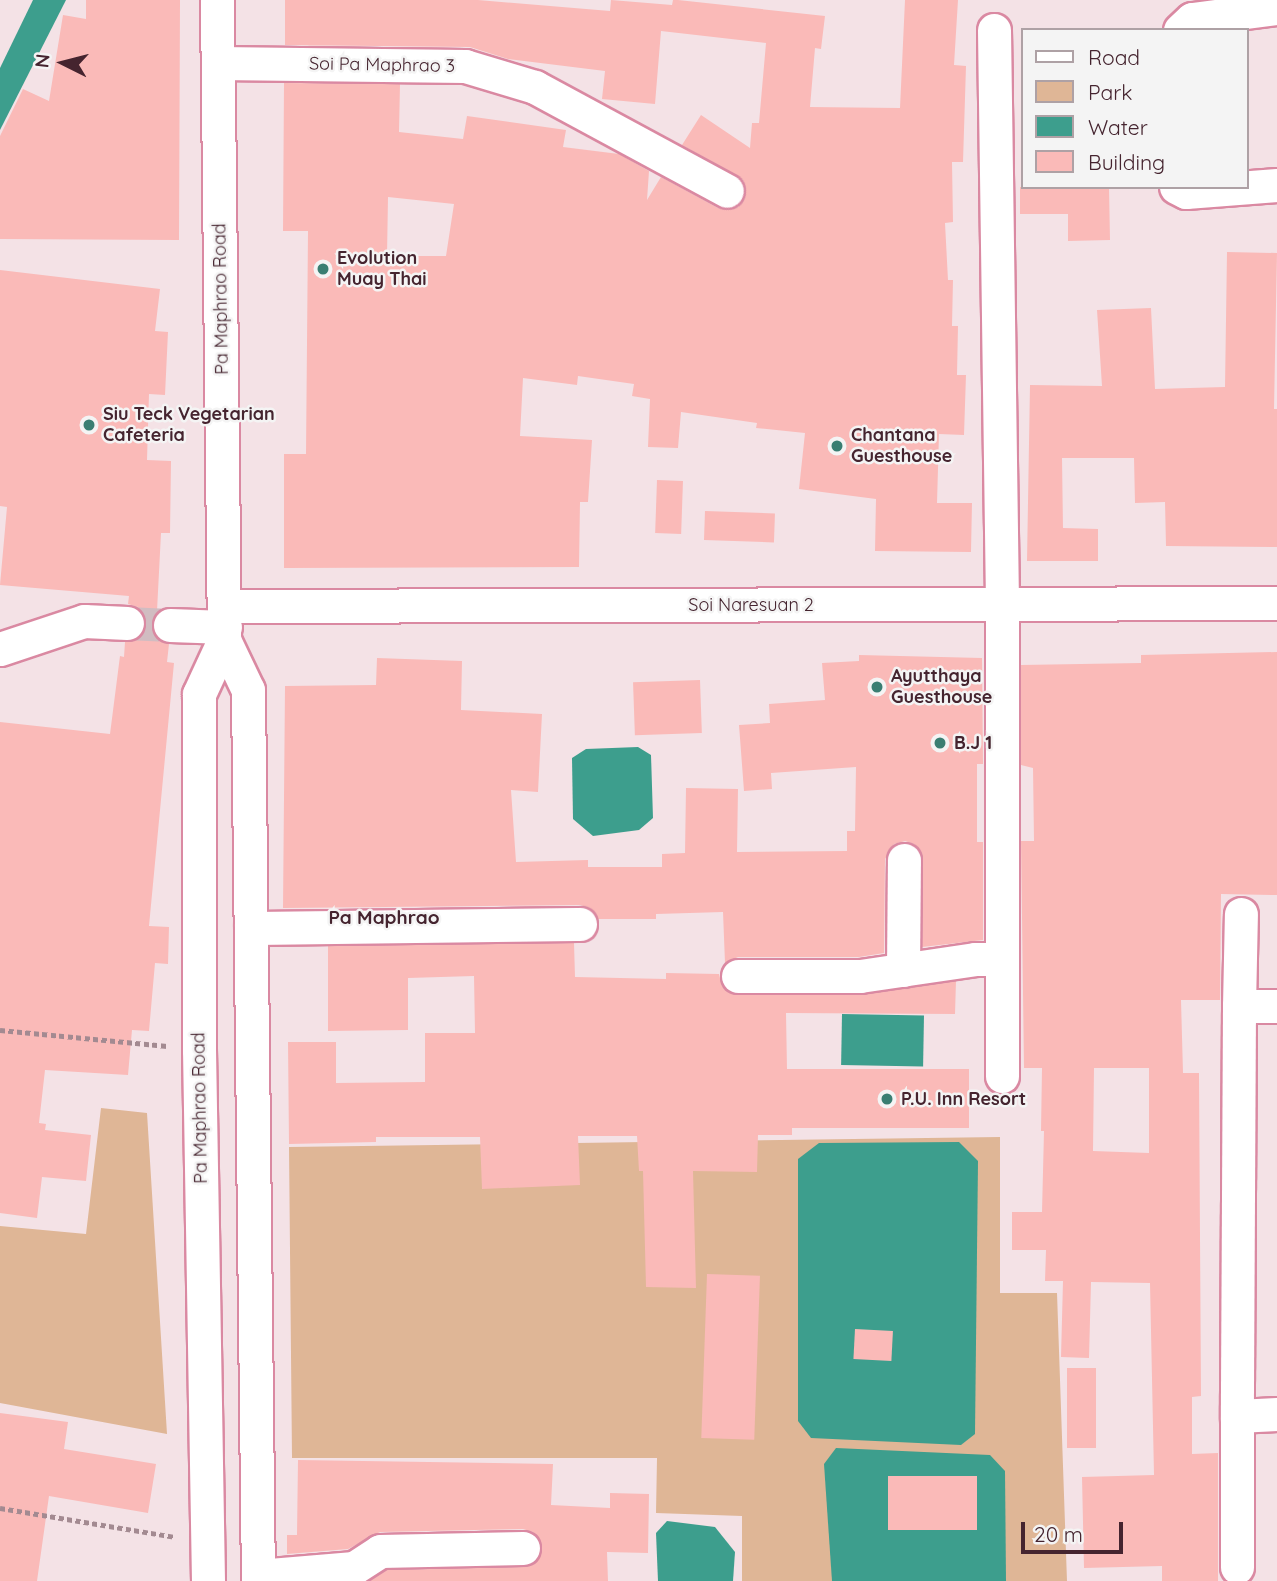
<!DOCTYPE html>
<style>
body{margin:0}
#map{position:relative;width:1277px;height:1581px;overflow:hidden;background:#f4e2e6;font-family:Quicksand,sans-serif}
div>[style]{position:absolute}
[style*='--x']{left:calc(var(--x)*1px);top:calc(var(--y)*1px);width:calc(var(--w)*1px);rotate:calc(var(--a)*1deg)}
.green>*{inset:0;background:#dfb696}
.water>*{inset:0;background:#3d9e8d;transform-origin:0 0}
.building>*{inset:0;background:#fabab8;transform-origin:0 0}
.minor-tunnel>*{height:33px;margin-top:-16.5px;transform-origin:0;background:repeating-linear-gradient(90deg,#d1bcc1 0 33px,transparent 0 50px)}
.path>*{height:4.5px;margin-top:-2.25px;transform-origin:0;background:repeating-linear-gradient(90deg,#a38a91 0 5px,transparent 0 8.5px)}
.roads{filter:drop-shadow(2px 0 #da89a2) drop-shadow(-2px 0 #da89a2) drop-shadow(0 2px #da89a2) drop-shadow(0 -2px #da89a2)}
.minor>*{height:33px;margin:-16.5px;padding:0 16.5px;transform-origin:16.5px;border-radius:16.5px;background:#fff}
.dots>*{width:19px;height:19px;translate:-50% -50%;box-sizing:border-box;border:4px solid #f4f4f4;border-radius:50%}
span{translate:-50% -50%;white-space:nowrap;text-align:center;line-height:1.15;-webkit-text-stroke:5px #f4f4f4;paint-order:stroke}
.street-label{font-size:18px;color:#45242f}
.poi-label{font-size:18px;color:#45242f;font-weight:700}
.left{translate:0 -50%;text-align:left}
.neighbourhood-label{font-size:19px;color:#45242f;font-weight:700}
.legend{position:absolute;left:1021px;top:28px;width:228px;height:161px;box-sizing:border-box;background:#f4f4f4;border:2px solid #aea1a5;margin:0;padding:9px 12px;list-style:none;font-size:21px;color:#45242f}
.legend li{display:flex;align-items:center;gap:14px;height:35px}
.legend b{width:35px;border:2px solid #aea1a5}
.north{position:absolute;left:28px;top:28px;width:70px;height:70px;-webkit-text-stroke:5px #f4f4f4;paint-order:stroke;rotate:276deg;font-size:19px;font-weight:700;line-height:28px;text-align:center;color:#45242f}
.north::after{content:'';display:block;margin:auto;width:24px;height:32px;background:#45242f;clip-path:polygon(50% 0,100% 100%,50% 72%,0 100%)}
.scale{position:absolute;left:1021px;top:1522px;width:102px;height:32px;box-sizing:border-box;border:4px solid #45242f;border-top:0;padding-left:9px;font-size:21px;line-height:24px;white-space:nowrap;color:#45242f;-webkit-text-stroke:5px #f4f4f4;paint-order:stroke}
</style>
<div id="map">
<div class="green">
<div style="clip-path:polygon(101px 1108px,147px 1113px,167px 1434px,0 1403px,0 1226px,86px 1234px)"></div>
<div style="clip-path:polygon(1000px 1137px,1000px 1293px,1057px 1293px,1067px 1581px,742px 1581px,742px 1516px,656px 1513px,657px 1458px,292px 1458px,289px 1147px)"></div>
</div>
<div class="water">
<div style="clip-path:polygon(33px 0,66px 0,0 130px,0 68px)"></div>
<div style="clip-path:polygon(638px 747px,651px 755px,653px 818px,639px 830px,593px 836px,573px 819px,572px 758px,586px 749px)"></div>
<div style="left:842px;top:1014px;width:82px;height:51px;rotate:1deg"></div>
<div style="clip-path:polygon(959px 1142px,978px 1161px,975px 1434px,961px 1445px,811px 1438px,798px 1421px,798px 1159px,819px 1143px)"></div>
<div style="clip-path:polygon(836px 1448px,990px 1455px,1005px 1471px,1006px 1581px,832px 1581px,824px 1464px)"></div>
<div style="clip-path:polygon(667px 1521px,715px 1527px,735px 1552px,733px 1581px,658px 1581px,656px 1533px)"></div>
</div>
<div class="building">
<div style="clip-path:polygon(86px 0,180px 0,179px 240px,0 239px,0 136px,23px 89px,49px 101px,63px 15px,86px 19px)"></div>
<div style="clip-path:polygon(evenodd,285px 0,478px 0,610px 11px,611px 0,672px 5px,673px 0,678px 0,825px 16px,821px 49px,815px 48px,810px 107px,900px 108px,905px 0,958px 0,954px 65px,966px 66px,963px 162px,952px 162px,953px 222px,945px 223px,948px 280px,953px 280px,952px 326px,958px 326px,957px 375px,966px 375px,964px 435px,939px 434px,937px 503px,972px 503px,971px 552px,875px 551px,876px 499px,799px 489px,805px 433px,756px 428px,757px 423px,681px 412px,678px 448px,648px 447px,650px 399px,632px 396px,634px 384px,578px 376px,577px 385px,523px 378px,520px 436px,592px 440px,588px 502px,580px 502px,579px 567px,284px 568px,284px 454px,306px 454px,308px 231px,283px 231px,284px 83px,400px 84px,399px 132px,463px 139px,467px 116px,566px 130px,563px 147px,619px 154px,649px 171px,647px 200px,661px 177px,718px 208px,728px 210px,738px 207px,744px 200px,746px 190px,743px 180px,682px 145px,701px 115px,750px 148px,752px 123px,759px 123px,766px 43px,661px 31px,655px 104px,602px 99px,605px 71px,508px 59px,470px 47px,285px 45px,285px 0,388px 197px,454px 204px,446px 256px,387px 256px,388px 197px)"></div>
<div style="clip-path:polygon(1020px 187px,1109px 187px,1110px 240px,1068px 241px,1068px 214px,1020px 214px)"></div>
<div style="clip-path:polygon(1227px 252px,1277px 253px,1274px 409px,1277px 409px,1277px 547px,1166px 546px,1165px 502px,1135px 503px,1134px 458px,1062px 458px,1063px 528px,1098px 529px,1098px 561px,1027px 561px,1030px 385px,1102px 386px,1097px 310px,1151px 308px,1155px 389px,1225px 387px)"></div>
<div style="clip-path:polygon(0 270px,160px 289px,155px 331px,168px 332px,165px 395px,149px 394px,147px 460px,171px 461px,170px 533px,161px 533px,157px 611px,151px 625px,159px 641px,169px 644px,167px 662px,174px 663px,149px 926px,169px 927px,168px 964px,155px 963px,149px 1031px,132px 1030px,128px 1075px,45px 1070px,39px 1123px,46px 1124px,45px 1130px,91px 1135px,86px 1181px,42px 1177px,37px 1218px,0 1213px,0 722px,110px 734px,120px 656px,124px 657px,125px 642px,136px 640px,144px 633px,146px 623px,138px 607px,128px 604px,129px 596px,0 585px,7px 507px,0 506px)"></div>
<div style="left:657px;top:480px;width:26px;height:53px;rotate:2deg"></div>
<div style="left:705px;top:511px;width:70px;height:29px;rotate:2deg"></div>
<div style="clip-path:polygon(evenodd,1277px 652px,1277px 895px,1221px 894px,1220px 1000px,1181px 1000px,1183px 1073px,1199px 1073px,1201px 1396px,1192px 1397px,1192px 1454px,1218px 1453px,1218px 1581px,1162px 1581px,1162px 1566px,1084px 1568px,1082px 1477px,1154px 1475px,1150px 1283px,1091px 1282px,1089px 1358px,1061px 1357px,1063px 1281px,1045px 1281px,1046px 1250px,1012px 1250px,1012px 1212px,1042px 1212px,1044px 1131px,1041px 1131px,1042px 1068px,1024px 1068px,1021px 841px,1034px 841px,1033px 768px,1021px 765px,1021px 665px,1141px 663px,1141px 655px,1277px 652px,1094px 1068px,1149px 1068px,1149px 1153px,1093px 1151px,1094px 1068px)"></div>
<div style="clip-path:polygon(859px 655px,982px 658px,983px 764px,977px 764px,977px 842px,983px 842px,983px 940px,922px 947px,923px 859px,914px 844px,905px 841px,894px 844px,885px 859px,884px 953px,859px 957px,738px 957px,725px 963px,723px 912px,656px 914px,656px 919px,598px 919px,590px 908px,580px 905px,283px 908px,285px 686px,376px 685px,377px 658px,462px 661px,461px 710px,542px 714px,538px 792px,511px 790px,516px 862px,588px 860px,588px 867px,662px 867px,662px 854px,685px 853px,686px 788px,738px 789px,737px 852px,847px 851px,847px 831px,855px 831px,856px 767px,771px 773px,772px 789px,744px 791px,739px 725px,770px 723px,769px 704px,825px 700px,822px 663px,859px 661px)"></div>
<div style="left:700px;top:680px;width:53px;height:67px;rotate:88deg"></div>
<div style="clip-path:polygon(574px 943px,575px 977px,666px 979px,666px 973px,719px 974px,722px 986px,738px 995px,860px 995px,956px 981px,955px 1014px,786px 1013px,787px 1069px,969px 1069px,969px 1128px,792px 1128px,792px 1135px,758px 1135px,757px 1172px,693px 1171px,696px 1288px,646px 1287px,643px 1171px,639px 1171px,637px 1136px,578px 1136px,580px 1185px,482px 1189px,480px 1137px,376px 1137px,376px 1142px,289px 1144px,288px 1042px,336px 1042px,336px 1083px,425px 1082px,425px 1033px,475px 1033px,474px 976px,408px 978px,408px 1030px,328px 1031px,328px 946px)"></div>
<div style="left:707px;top:1274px;width:53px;height:164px;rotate:2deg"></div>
<div style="left:855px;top:1329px;width:38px;height:30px;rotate:3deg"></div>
<div style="left:1067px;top:1368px;width:29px;height:80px"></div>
<div style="clip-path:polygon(0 1413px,68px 1422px,64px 1449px,156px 1464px,148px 1513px,49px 1496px,37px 1581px,0 1581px)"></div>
<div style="clip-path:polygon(298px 1460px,553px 1464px,551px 1505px,610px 1508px,610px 1493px,649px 1494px,648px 1553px,607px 1552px,608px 1581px,369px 1581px,386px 1570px,524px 1567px,539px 1558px,542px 1547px,533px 1532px,523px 1529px,380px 1532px,348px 1549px,287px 1554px,287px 1535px,297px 1535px)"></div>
<div style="left:888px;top:1476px;width:89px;height:54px"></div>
</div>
<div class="minor-tunnel">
<div style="--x:127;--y:623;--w:43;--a:2.7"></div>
</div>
<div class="path">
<div style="--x:0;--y:1030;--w:168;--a:5.5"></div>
<div style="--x:0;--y:1508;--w:177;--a:9.4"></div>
</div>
<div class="roads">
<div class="minor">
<div style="--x:994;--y:30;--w:574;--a:89.2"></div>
<div style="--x:1002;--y:604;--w:472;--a:90"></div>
<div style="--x:1180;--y:30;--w:16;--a:-43"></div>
<div style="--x:1192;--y:19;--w:86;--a:-7.4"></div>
<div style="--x:218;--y:63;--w:247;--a:0.7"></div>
<div style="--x:465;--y:66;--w:73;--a:16.7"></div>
<div style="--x:535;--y:87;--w:218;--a:28.4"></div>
<div style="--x:1176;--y:187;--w:11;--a:27"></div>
<div style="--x:1186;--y:192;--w:91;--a:-4.4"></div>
<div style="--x:224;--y:606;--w:1053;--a:-0.16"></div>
<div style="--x:170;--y:625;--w:55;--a:2.1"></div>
<div style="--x:224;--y:640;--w:55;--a:64.4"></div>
<div style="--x:248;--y:690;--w:891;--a:89.36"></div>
<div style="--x:0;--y:649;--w:89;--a:-18.4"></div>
<div style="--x:84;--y:621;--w:43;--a:2.7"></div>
<div style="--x:251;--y:928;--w:329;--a:-0.7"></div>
<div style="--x:903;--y:970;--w:110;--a:-89.5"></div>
<div style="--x:738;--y:976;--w:122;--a:0"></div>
<div style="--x:860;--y:976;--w:116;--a:-8.4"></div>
<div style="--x:975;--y:959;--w:27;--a:0"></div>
<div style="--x:1239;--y:1006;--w:92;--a:-88.8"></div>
<div style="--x:1277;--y:1006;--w:38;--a:180"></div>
<div style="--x:1239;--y:1006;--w:410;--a:90.3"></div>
<div style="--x:1237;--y:1416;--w:40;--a:-2.9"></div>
<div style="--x:1237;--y:1416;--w:151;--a:90"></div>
<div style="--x:258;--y:1576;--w:96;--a:-4.8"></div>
<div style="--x:354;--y:1568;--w:31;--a:-33"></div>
<div style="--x:380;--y:1551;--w:143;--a:-1.2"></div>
<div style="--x:208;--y:1581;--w:531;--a:-90.97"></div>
<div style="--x:199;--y:1050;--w:356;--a:-90"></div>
<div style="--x:199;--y:694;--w:60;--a:-65.2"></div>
<div style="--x:224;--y:640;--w:640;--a:-90.63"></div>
</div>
</div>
<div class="dots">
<div style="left:323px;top:269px;background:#3a7e72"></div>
<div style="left:89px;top:425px;background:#3a7e72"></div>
<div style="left:837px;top:446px;background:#3a7e72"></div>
<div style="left:877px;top:687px;background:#3a7e72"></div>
<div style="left:940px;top:743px;background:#3a7e72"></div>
<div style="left:887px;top:1099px;background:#3a7e72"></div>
</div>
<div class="street-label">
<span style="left:382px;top:65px;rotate:1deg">Soi Pa Maphrao 3</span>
<span style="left:221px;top:299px;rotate:-91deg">Pa Maphrao Road</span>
<span style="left:751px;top:605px">Soi Naresuan 2</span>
<span style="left:200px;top:1108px;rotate:-91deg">Pa Maphrao Road</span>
</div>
<div class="poi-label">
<span class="left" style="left:337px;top:269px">Evolution<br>Muay Thai</span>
<span class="left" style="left:103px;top:425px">Siu Teck Vegetarian<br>Cafeteria</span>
<span class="left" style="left:851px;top:446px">Chantana<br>Guesthouse</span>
<span class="left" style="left:891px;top:687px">Ayutthaya<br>Guesthouse</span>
<span class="left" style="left:954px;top:743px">B.J 1</span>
<span class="left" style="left:901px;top:1099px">P.U. Inn Resort</span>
</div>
<div class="neighbourhood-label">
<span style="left:384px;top:918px">Pa Maphrao</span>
</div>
<ul class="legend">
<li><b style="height:9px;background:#fff"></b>Road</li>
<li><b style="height:19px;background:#dfb696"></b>Park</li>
<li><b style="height:19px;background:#3d9e8d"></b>Water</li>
<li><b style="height:19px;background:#fabab8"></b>Building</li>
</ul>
<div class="north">N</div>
<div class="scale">20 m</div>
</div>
